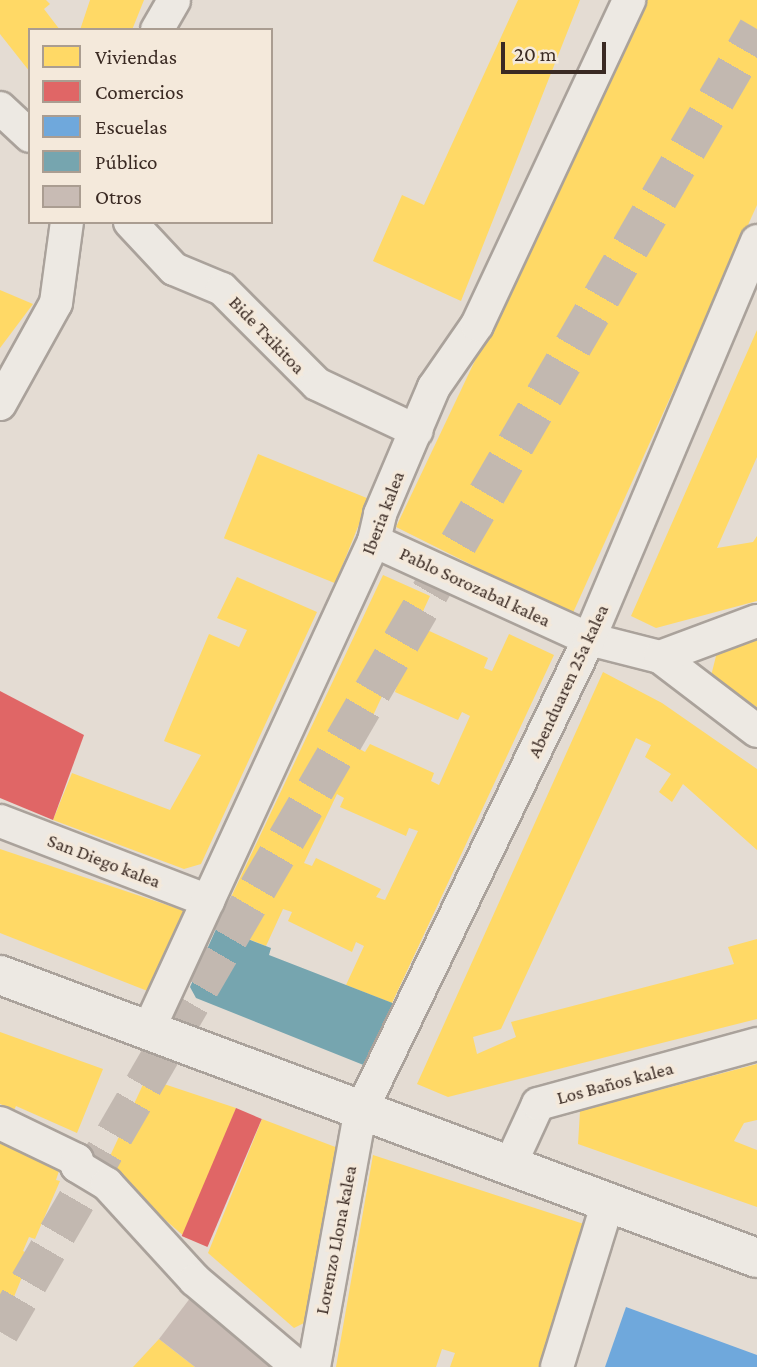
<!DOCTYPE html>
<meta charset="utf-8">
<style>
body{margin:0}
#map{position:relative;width:757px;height:1367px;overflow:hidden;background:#e4dcd3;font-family:"Crimson Pro",serif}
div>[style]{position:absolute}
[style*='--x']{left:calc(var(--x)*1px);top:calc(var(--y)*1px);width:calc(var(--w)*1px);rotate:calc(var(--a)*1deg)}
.homes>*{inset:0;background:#ffd966;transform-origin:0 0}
.shops>*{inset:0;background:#e06666;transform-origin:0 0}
.schools>*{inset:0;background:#6fa8dc}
.public>*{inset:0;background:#76a5af}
.building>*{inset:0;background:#c8bbb4}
.secondary-tunnel>*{height:38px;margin-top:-19px;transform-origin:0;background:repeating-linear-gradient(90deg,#c2b8b0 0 38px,transparent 0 57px)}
.roads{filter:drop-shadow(2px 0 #aaa29b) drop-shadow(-2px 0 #aaa29b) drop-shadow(0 2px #aaa29b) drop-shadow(0 -2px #aaa29b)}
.street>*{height:32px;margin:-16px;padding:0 16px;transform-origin:16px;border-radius:16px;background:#ede9e3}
.secondary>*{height:38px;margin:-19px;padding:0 19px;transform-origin:19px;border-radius:19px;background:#ede9e3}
span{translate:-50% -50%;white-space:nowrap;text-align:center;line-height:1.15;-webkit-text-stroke:7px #f4e9db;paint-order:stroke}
.street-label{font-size:19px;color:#3a2a23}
.legend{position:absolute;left:28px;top:28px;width:245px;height:196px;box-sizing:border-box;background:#f4e9db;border:2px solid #aa9d91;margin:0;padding:9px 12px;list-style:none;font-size:21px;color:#3a2a23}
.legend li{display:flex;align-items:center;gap:14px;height:35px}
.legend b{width:35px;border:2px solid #aa9d91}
.scale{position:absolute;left:501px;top:42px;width:105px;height:32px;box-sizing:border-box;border:4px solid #3a2a23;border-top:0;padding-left:9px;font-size:21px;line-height:24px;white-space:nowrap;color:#3a2a23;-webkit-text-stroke:5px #f4e9db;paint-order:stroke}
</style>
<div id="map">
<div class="homes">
<div style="clip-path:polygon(0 0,46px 0,50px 4px,44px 9px,60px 30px,30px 30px,30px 72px,0 34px)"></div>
<div style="clip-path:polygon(90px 0,144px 0,132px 30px,80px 30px)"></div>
<div style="clip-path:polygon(518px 0,580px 0,461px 301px,373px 261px,402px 195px,424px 205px)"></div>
<div style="clip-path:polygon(646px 0,757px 0,757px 205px,572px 615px,396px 527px)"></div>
<div style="clip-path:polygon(0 290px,33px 304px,0 348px)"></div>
<div style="clip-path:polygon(757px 330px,757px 457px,717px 548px,753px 542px,757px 536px,757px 601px,656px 628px,631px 616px)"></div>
<div style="left:258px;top:454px;width:120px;height:91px;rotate:22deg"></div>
<div style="clip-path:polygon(evenodd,383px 575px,430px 596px,413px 633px,420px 637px,425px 629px,488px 658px,484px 668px,492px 671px,509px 634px,554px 655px,392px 1003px,346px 985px,364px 946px,356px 942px,352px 952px,288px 921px,292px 912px,283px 909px,266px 946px,217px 927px,383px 575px,390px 679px,398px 682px,395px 692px,458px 720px,462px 712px,470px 716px,439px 785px,431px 781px,434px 773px,370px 744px,365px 752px,358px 748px,390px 679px,383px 575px,337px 794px,344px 798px,340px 807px,406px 836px,409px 828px,418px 831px,385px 900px,376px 897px,381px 889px,316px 858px,312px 866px,304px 863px,337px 794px)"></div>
<div style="clip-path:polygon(237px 577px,317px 612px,201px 864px,184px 869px,53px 820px,72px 773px,170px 810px,201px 755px,164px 741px,209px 634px,239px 647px,247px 630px,217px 618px)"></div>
<div style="clip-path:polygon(757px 636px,757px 707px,710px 680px,719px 644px)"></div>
<div style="clip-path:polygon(603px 672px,662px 703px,757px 769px,757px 850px,683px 784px,672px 802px,659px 792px,671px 774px,645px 757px,651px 745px,636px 738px,501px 1029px,473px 1037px,477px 1054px,516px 1037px,511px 1022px,734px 964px,728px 947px,757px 939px,757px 1019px,448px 1097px,417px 1084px)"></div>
<div style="clip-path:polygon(0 849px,185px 911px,150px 992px,0 933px)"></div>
<div style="clip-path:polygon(0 1032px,103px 1069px,77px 1133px,16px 1106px,14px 1110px,0 1104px)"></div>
<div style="clip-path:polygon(757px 1064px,757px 1120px,744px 1123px,734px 1141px,757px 1150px,757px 1207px,578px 1144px,580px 1111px)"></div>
<div style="clip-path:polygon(146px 1078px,236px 1108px,186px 1238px,105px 1167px)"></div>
<div style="clip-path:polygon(262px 1119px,338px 1148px,306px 1322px,294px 1328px,208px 1253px)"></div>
<div style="clip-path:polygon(0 1133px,62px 1162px,56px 1180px,60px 1181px,35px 1239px,29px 1237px,23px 1251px,31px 1255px,7px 1314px,0 1312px)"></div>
<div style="clip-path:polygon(373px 1155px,590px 1226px,546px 1367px,450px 1367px,455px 1353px,442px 1349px,436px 1367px,336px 1367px)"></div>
<div style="clip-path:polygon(159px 1339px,195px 1367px,133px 1367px)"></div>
</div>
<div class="shops">
<div style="clip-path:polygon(0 691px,84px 735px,53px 820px,0 798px)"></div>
<div style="left:236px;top:1108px;width:28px;height:139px;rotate:23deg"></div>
</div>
<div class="schools">
<div style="clip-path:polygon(626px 1307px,757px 1355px,757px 1367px,605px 1367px)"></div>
</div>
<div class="public">
<div style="clip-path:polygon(217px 927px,271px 948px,269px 955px,395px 1004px,366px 1066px,196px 998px,190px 987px)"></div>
</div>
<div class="building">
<div style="clip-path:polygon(194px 1293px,287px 1367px,195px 1367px,159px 1339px)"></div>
</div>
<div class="secondary-tunnel">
<div style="--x:0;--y:1332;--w:1507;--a:-59.84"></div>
</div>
<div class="roads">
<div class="street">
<div style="--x:157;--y:30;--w:34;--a:-60"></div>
<div style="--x:0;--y:108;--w:41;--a:43"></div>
<div style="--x:130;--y:222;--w:64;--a:46.9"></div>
<div style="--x:174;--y:269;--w:52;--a:22.6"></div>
<div style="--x:222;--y:289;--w:134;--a:45"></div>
<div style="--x:317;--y:384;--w:110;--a:25.2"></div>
<div style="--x:0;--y:404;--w:115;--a:-61"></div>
<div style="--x:56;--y:303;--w:82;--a:-82.3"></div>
<div style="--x:374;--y:541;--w:236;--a:24.5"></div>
<div style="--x:589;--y:639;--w:73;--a:14.2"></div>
<div style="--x:660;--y:657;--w:122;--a:37.3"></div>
<div style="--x:660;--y:657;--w:103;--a:-20.4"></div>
<div style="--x:0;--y:821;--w:223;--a:21"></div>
<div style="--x:147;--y:1033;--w:542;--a:-65.23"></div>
<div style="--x:374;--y:541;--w:28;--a:-77"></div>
<div style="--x:380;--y:514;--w:138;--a:-67"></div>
<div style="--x:434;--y:387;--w:75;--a:-55.3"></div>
<div style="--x:477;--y:325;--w:359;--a:-64.9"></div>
<div style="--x:0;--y:1123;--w:85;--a:25.7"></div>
<div style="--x:77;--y:1160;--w:6;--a:90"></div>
<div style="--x:77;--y:1166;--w:35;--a:31"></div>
<div style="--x:107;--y:1184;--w:130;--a:47.5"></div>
<div style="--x:195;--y:1280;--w:135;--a:40.2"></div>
<div style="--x:510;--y:1165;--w:67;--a:-65.3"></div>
<div style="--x:538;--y:1104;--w:227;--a:-15.3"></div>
<div style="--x:314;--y:1367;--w:258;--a:-79.7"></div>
<div style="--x:360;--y:1113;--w:526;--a:-64.21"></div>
<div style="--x:589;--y:639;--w:432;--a:-67.1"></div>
<div style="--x:557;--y:1367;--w:173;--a:-72.8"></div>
</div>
<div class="secondary">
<div style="--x:0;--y:975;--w:808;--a:20.5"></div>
</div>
</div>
<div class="street-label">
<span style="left:267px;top:335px;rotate:46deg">Bide Txikitoa</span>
<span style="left:383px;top:513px;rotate:-69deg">Iberia kalea</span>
<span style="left:475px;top:587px;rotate:25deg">Pablo Sorozabal kalea</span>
<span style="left:568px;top:681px;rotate:-65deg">Abenduaren 25a kalea</span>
<span style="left:104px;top:861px;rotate:21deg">San Diego kalea</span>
<span style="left:615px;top:1083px;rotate:-15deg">Los Baños kalea</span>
<span style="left:336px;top:1240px;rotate:-79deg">Lorenzo Llona kalea</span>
</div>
<ul class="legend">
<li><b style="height:19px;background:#ffd966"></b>Viviendas</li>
<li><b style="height:19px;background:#e06666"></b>Comercios</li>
<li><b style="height:19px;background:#6fa8dc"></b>Escuelas</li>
<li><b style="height:19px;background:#76a5af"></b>Público</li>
<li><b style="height:19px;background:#c8bbb4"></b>Otros</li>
</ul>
<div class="scale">20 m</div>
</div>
